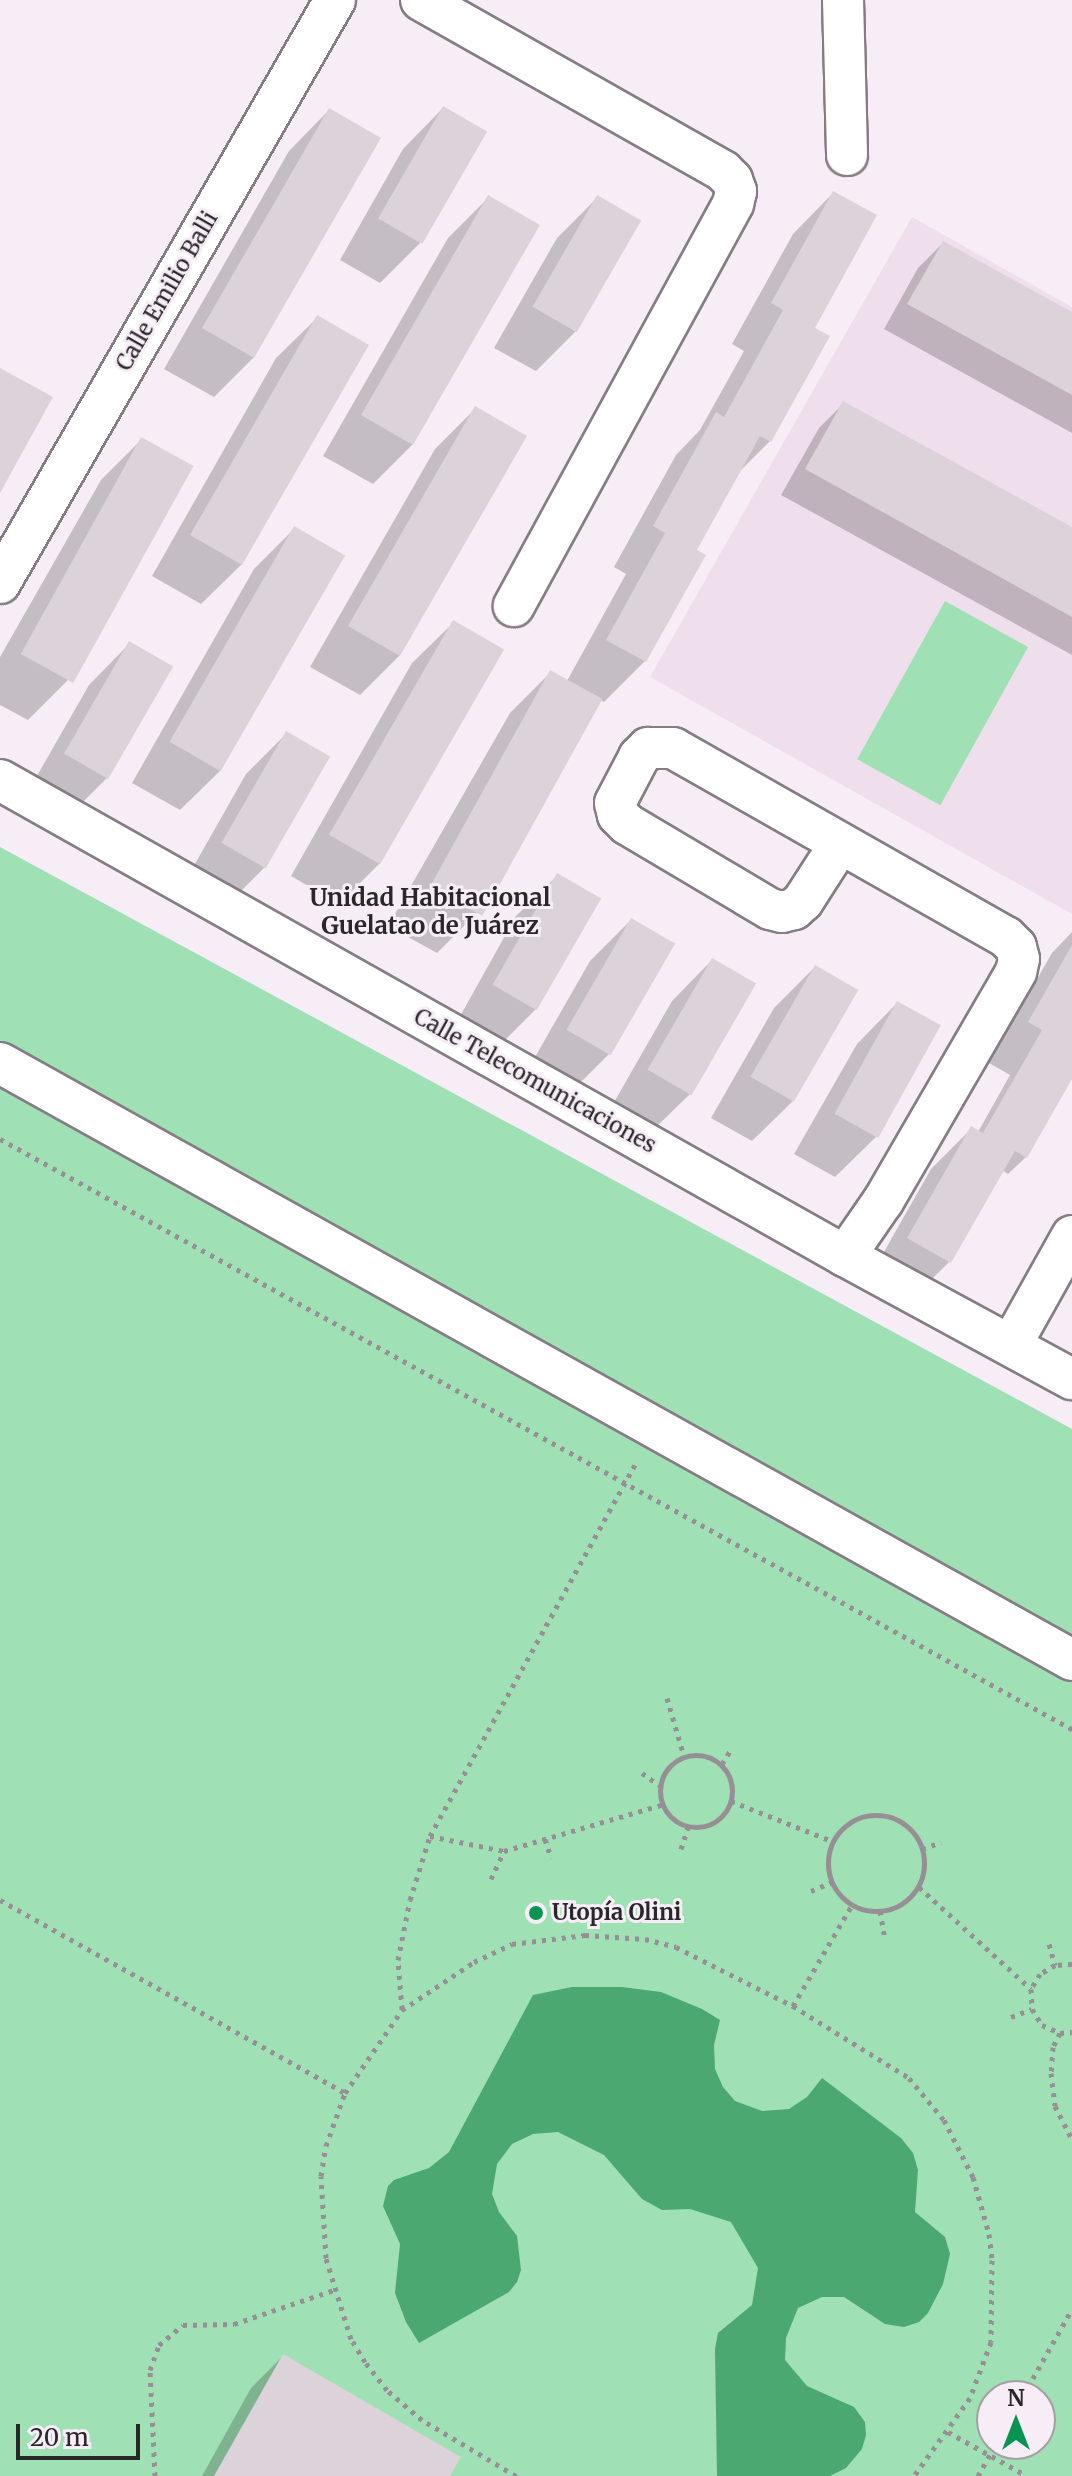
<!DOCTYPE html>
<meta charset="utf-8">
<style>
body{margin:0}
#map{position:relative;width:1072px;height:2476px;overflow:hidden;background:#f7edf6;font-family:Merriweather,serif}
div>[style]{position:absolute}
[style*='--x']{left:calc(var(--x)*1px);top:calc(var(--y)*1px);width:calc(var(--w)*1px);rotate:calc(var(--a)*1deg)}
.built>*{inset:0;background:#efdfed}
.green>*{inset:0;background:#9fe0b4;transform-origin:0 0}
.water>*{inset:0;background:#4ba870}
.shadow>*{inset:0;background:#0003}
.building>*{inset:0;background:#dbd2da;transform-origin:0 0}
.path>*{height:5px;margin-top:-2.5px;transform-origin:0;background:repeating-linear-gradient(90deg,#968f95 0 4px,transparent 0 10px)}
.path>.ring{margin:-2.5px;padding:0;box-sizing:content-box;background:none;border:5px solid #968f95;border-radius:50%}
.roads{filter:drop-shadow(2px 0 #857c84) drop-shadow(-2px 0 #857c84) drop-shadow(0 2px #857c84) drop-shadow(0 -2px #857c84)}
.street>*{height:40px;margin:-20px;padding:0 20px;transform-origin:20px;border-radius:20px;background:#fff}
.dots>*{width:22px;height:22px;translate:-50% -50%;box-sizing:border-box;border:4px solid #f7edf6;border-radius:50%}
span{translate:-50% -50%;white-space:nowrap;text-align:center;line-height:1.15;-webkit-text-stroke:6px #f7edf6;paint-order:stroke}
.street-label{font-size:22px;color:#2a272a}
.poi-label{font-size:22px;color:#2a272a;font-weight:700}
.left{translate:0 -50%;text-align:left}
.neighbourhood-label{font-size:24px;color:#2a272a;font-weight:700}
.north{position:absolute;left:976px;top:2380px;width:80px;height:80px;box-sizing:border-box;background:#f7edf6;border:2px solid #a59ea4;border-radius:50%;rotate:0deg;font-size:22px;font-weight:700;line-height:32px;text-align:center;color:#2a272a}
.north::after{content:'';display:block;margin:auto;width:28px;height:36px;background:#099453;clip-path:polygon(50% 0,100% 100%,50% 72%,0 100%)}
.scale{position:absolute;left:16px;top:2424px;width:124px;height:36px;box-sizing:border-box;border:4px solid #2a272a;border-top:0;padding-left:10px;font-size:24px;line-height:28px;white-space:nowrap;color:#2a272a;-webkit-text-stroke:6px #f7edf6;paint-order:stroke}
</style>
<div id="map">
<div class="built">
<div style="clip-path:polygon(912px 217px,1072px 307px,1072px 914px,650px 677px)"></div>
</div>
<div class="green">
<div style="left:945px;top:601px;width:95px;height:181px;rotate:29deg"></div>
<div style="clip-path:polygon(evenodd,0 847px,1072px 1429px,1072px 2476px,0 2476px,0 847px,992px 2396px,1040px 2396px,1040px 2444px,992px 2444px,992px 2396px)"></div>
</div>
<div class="water">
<div style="clip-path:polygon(572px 1987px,622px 1987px,661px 1992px,702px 2009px,720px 2020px,714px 2045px,715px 2069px,723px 2087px,735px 2101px,762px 2111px,789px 2109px,807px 2097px,822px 2078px,901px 2138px,913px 2153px,918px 2170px,915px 2212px,945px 2237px,950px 2254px,943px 2284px,928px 2313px,919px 2322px,904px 2327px,885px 2324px,844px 2297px,822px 2297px,798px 2308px,786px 2338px,785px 2360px,807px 2386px,854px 2407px,865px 2422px,866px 2435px,862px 2449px,846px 2468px,830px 2476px,717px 2476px,715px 2349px,718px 2333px,752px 2305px,758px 2268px,731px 2222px,690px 2209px,662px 2210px,642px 2199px,604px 2155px,558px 2132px,533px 2134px,512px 2144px,497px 2164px,492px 2194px,499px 2212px,517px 2236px,521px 2270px,517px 2282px,509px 2292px,419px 2343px,406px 2322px,395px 2293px,400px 2244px,383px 2206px,388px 2186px,394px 2180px,429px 2168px,449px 2152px,533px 1995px)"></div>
</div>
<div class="shadow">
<div style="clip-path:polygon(443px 108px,421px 242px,380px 283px,340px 260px,403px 149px)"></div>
<div style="clip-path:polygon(329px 110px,255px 356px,214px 397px,164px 369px,289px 151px)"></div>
<div style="clip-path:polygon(833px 193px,812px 329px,770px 441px,738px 473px,695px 551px,645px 661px,604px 702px,599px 699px,477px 913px,437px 953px,388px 926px,510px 713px,551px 672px,567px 681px,626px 574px,614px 567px,676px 455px,700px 430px,744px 351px,732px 344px,793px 234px)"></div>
<div style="clip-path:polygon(598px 197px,576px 331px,536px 371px,494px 348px,557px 238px)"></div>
<div style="clip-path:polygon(488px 198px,413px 444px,373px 484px,323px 456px,448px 238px)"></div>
<div style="clip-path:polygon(943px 243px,1072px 315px,1072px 433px,884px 329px,918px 268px)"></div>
<div style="clip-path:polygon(317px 318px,242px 564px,201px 604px,152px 576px,276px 358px)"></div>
<div style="clip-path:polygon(844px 403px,1072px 530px,1072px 655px,781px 495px,819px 428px)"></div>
<div style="clip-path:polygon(475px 409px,400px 655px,360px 695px,310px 667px,435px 449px)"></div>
<div style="clip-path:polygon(142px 439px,68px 680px,28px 720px,0 705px,0 657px,101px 480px)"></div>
<div style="clip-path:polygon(294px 529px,221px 770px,180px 810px,132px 783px,254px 569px)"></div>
<div style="clip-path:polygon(453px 623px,380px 863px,339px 904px,291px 876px,412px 663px)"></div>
<div style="clip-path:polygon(129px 644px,108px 777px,67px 818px,26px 795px,89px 685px)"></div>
<div style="clip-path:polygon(286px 734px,265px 867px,224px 908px,183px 885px,246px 774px)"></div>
<div style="clip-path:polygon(557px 876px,536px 1009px,495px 1050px,454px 1027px,516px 916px)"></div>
<div style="clip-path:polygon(631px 920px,609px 1054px,569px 1094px,527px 1071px,590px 961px)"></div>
<div style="clip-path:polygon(1072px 932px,1072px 1075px,1026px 1157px,1008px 1174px,1002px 1170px,949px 1262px,908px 1303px,868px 1280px,931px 1169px,971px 1129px,978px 1132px,1010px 1075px,989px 1063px,1052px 953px)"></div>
<div style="clip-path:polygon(712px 960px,753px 983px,690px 1094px,649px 1134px,609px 1111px,672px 1001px)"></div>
<div style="clip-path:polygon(815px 967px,793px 1101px,752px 1141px,711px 1118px,774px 1008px)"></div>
<div style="clip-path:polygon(897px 1003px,876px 1137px,835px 1177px,794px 1154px,857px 1044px)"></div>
<div style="clip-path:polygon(283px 2356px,448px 2476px,202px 2476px,251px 2388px)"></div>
</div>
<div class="building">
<div style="left:443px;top:106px;width:51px;height:130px;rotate:30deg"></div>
<div style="left:329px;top:108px;width:60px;height:254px;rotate:30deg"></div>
<div style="clip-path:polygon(833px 191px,877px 215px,815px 328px,830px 336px,771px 442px,760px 436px,697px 550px,706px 555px,646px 662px,606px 640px,665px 533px,653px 526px,716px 412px,724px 417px,783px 310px,771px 303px)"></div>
<div style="left:488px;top:195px;width:60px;height:254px;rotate:30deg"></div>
<div style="left:597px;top:195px;width:51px;height:129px;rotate:30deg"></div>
<div style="clip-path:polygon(943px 241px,1072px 312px,1072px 395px,907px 304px)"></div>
<div style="left:317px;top:315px;width:60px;height:254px;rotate:30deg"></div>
<div style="clip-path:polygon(0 368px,53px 397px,0 493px)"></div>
<div style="clip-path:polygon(843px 401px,1072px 527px,1072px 617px,805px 469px)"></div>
<div style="left:475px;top:406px;width:60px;height:254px;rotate:30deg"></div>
<div style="left:141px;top:437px;width:60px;height:248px;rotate:29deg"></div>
<div style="left:294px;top:526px;width:59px;height:249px;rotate:30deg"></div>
<div style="left:453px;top:620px;width:59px;height:248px;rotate:30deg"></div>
<div style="left:129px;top:641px;width:51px;height:130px;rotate:30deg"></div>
<div style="left:550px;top:670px;width:60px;height:248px;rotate:29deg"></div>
<div style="left:286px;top:731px;width:51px;height:129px;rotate:30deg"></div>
<div style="left:557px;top:873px;width:51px;height:129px;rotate:30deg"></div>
<div style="left:631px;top:918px;width:51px;height:129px;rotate:30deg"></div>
<div style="clip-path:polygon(1072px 945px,1072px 1079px,1027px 1158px,1015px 1151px,951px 1263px,907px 1238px,971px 1126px,983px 1133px,1042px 1030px,1028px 1022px)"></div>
<div style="left:712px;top:958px;width:51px;height:129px;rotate:30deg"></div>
<div style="left:815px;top:965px;width:50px;height:129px;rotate:30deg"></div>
<div style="left:897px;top:1001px;width:50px;height:129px;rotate:29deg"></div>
<div style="clip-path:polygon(283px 2354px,461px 2457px,450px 2476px,214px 2476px)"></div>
</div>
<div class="path">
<div style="--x:0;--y:1139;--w:1224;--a:28.83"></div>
<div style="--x:667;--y:1698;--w:60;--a:73.7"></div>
<div class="ring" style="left:660px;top:1755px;width:67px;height:67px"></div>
<div style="--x:722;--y:1764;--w:19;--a:-58"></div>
<div style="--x:642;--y:1773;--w:21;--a:35"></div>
<div style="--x:731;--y:1801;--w:109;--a:21.6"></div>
<div class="ring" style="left:828px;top:1815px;width:91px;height:91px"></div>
<div style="--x:430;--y:1836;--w:76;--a:11.5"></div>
<div style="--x:504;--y:1851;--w:164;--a:-16.3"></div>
<div style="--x:545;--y:1839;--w:20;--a:72"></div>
<div style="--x:681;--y:1849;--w:23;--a:-72"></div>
<div style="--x:922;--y:1849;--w:20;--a:-20"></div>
<div style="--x:491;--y:1879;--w:31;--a:-65"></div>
<div style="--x:919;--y:1887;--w:151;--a:42.3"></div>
<div style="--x:811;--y:1891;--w:23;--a:-23"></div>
<div style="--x:0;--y:1900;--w:395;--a:29.2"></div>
<div style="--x:880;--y:1911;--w:28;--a:80"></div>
<div style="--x:1049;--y:1944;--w:22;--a:74"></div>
<div style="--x:1072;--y:1964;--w:17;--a:177"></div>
<div style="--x:1055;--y:1965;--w:17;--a:149"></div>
<div style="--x:1040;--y:1974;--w:17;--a:121"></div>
<div style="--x:1031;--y:1989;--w:20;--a:87"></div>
<div style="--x:1032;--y:2009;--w:19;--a:58"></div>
<div style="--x:1042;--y:2025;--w:20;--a:24"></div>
<div style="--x:1060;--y:2033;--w:12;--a:-5"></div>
<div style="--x:793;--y:2006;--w:117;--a:-59.7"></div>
<div style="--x:402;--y:2009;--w:49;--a:-94.7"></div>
<div style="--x:398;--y:1960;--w:61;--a:-78.7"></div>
<div style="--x:410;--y:1900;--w:67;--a:-72.6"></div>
<div style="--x:430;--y:1836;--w:425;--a:-61.1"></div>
<div style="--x:1011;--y:2017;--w:22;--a:-21"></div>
<div style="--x:1060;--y:2033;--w:16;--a:117"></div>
<div style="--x:1053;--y:2047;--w:26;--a:94"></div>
<div style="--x:1051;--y:2073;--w:33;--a:83"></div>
<div style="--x:1055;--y:2106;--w:38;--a:63"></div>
<div style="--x:1023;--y:2396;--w:100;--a:-60.6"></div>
<div style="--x:948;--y:2432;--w:90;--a:29.1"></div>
<div style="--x:155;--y:2476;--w:106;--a:-92.7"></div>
<div style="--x:150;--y:2370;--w:27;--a:-70"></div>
<div style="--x:159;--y:2345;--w:31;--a:-40"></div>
<div style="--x:183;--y:2325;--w:51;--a:-1.1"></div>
<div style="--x:234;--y:2324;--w:106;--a:-18.8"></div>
<div style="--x:516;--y:2476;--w:109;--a:-149.2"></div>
<div style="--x:422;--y:2420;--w:46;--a:-139.4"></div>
<div style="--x:387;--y:2390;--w:36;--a:-128"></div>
<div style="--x:365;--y:2362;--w:27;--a:-121"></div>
<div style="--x:351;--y:2339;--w:85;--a:-107.2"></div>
<div style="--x:326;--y:2258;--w:82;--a:-93.5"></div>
<div style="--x:321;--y:2176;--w:30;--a:-81"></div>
<div style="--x:326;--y:2146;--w:56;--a:-70.3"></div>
<div style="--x:345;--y:2093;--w:101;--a:-55.5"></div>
<div style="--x:402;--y:2010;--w:87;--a:-33.7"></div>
<div style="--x:474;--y:1962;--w:42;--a:-25.3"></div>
<div style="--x:512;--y:1944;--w:74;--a:-7"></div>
<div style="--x:585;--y:1935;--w:60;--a:3.8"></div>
<div style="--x:645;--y:1939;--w:32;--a:14"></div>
<div style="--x:676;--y:1947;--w:131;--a:26.8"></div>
<div style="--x:793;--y:2006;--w:137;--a:31.8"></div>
<div style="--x:909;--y:2078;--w:55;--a:50.2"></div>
<div style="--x:944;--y:2120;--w:64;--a:63"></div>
<div style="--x:973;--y:2177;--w:59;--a:74.3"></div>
<div style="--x:989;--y:2234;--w:26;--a:83"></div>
<div style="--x:992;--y:2260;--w:82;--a:90.7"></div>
<div style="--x:991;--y:2342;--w:60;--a:110.6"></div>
<div style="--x:970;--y:2398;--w:96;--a:125.7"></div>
<div style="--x:978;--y:2476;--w:37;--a:-61"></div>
</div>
<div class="roads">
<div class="street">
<div style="--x:421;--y:0;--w:347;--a:29.5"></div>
<div style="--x:723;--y:171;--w:13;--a:45"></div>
<div style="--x:732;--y:180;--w:12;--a:70"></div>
<div style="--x:736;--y:191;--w:13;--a:103"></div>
<div style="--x:733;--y:204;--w:458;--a:118.6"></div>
<div style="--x:843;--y:0;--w:155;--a:88.5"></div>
<div style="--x:0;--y:583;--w:672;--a:-60.12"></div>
<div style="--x:0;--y:780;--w:970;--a:29.39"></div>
<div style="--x:845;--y:1256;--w:258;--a:28.5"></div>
<div style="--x:839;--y:845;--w:67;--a:122.7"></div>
<div style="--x:803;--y:901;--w:12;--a:138"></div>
<div style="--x:794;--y:909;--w:12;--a:166"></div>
<div style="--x:782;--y:912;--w:12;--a:-166"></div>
<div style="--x:770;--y:909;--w:166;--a:-149.3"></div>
<div style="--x:627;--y:824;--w:13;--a:-135"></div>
<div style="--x:618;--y:815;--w:12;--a:-104"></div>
<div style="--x:615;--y:803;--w:52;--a:-62.4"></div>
<div style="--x:639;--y:757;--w:13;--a:-45"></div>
<div style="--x:648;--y:748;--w:25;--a:0"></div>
<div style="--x:673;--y:748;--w:383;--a:29.6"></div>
<div style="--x:1006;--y:937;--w:14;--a:45"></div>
<div style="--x:1016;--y:947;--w:12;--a:76"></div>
<div style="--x:1019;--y:959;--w:13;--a:103"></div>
<div style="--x:1016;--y:972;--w:265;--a:120.1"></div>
<div style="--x:883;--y:1201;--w:67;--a:124.6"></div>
<div style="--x:0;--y:1063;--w:1227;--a:29.11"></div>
<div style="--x:1011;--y:1345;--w:125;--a:-60.8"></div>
</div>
</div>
<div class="dots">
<div style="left:536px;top:1913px;background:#099453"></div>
</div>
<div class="street-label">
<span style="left:167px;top:291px;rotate:-60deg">Calle Emilio Balli</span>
<span style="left:535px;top:1081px;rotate:29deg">Calle Telecomunicaciones</span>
</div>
<div class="poi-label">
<span class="left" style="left:552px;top:1913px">Utopía Olini</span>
</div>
<div class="neighbourhood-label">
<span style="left:430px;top:912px">Unidad Habitacional<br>Guelatao de Juárez</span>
</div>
<div class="north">N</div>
<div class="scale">20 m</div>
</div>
